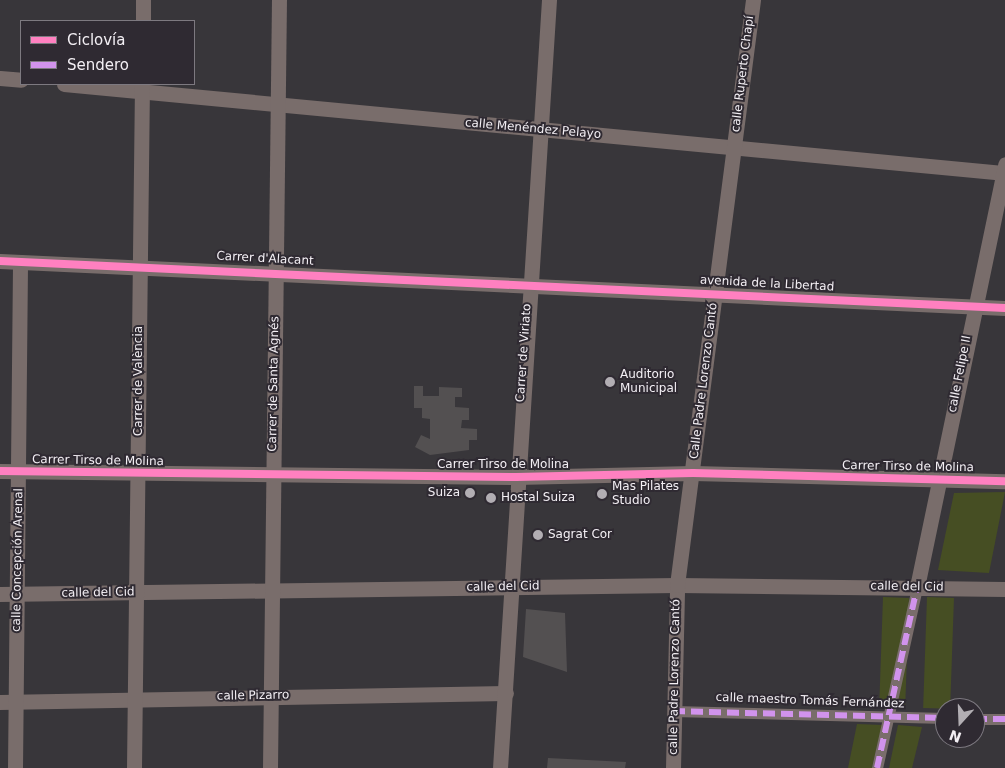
<!DOCTYPE html>
<meta charset="utf-8">
<style>
body{margin:0}
#map{position:relative;width:1005px;height:768px;overflow:hidden;background:#38363a;font-family:"DejaVu Sans",sans-serif}
div>[style]{position:absolute}
[style*='--x']{left:calc(var(--x)*1px);top:calc(var(--y)*1px);width:calc(var(--w)*1px);rotate:calc(var(--a)*1deg)}
.green>*{inset:0;background:#464e23;transform-origin:0 0}
.building>*{inset:0;background:#535051}
.pedestrian>*{height:11px;margin:-5.5px;padding:0 5.5px;transform-origin:5.5px;border-radius:5.5px;background:#796d6b}
.minor>*{height:15px;margin:-7.5px;padding:0 7.5px;transform-origin:7.5px;border-radius:7.5px;background:#796d6b}
.quiet>*{height:6px;margin-top:-3px;transform-origin:0;background:repeating-linear-gradient(90deg,#d193ec 0 12px,transparent 0 18px)}
.cycleway>*{height:8px;margin:-4px;padding:0 4px;transform-origin:4px;border-radius:4px;background:#ff80c0}
.dots>*{width:14px;height:14px;translate:-50% -50%;box-sizing:border-box;border:2px solid #2f2a32;border-radius:50%}
span{translate:-50% -50%;white-space:nowrap;text-align:center;line-height:1.15;-webkit-text-stroke:4px #2f2a32;paint-order:stroke}
.street-label{font-size:12px;color:#f3eff4}
.poi-label{font-size:12px;color:#f3eff4}
.left{translate:0 -50%;text-align:left}
.right{translate:-100% -50%;text-align:right}
.legend{position:absolute;left:20px;top:20px;width:175px;height:65px;box-sizing:border-box;background:#2f2a32;border:1px solid #7d7980;margin:0;padding:6px 9px;list-style:none;font-size:15px;color:#f3eff4}
.legend li{display:flex;align-items:center;gap:10px;height:25px}
.legend b{width:25px;border:1px solid #7d7980}
.north{position:absolute;left:935px;top:698px;width:50px;height:50px;box-sizing:border-box;background:#2f2a32;border:1px solid #7d7980;border-radius:50%;rotate:200deg;font-size:14px;font-weight:700;line-height:20px;text-align:center;color:#f3eff4}
.north::after{content:'';display:block;margin:auto;width:18px;height:22px;background:#b2aeb3;clip-path:polygon(50% 0,100% 100%,50% 72%,0 100%)}
</style>
<div id="map">
<div class="green">
<div style="clip-path:polygon(1005px 492px,989px 573px,938px 570px,954px 493px)"></div>
<div style="left:883px;top:597px;width:26px;height:111px;rotate:2deg"></div>
<div style="left:927px;top:597px;width:27px;height:111px;rotate:2deg"></div>
<div style="clip-path:polygon(857px 724px,882px 725px,872px 768px,848px 768px)"></div>
<div style="clip-path:polygon(898px 725px,922px 727px,912px 768px,889px 768px)"></div>
</div>
<div class="building">
<div style="clip-path:polygon(414px 386px,423px 386px,423px 396px,439px 396px,439px 387px,462px 388px,462px 397px,455px 397px,455px 407px,469px 408px,469px 420px,462px 420px,461px 428px,477px 429px,477px 440px,469px 440px,469px 450px,430px 455px,415px 447px,421px 435px,430px 439px,430px 419px,422px 418px,422px 408px,414px 408px)"></div>
<div style="clip-path:polygon(526px 609px,565px 613px,567px 672px,523px 657px)"></div>
<div style="clip-path:polygon(548px 758px,626px 762px,625px 768px,547px 768px)"></div>
</div>
<div class="pedestrian">
<div style="--x:673;--y:711;--w:272;--a:1.5"></div>
<div style="--x:975;--y:719;--w:30;--a:0"></div>
<div style="--x:877;--y:768;--w:185;--a:-77.5"></div>
</div>
<div class="minor">
<div style="--x:143;--y:21;--w:21;--a:-90"></div>
<div style="--x:0;--y:78;--w:21;--a:5"></div>
<div style="--x:64;--y:84;--w:943;--a:5.41"></div>
<div style="--x:0;--y:261;--w:1006;--a:2.68"></div>
<div style="--x:0;--y:471;--w:516;--a:0.67"></div>
<div style="--x:516;--y:477;--w:177;--a:-1.3"></div>
<div style="--x:693;--y:473;--w:312;--a:1.5"></div>
<div style="--x:917;--y:587;--w:432;--a:-78.2"></div>
<div style="--x:0;--y:594;--w:677;--a:-0.76"></div>
<div style="--x:677;--y:585;--w:328;--a:0.7"></div>
<div style="--x:0;--y:702;--w:506;--a:-1.02"></div>
<div style="--x:15;--y:768;--w:506;--a:-89.43"></div>
<div style="--x:134;--y:768;--w:684;--a:-89.33"></div>
<div style="--x:270;--y:768;--w:768;--a:-89.33"></div>
<div style="--x:500;--y:768;--w:770;--a:-86.35"></div>
<div style="--x:673;--y:768;--w:183;--a:-88.7"></div>
<div style="--x:677;--y:585;--w:590;--a:-82.6"></div>
</div>
<div class="quiet">
<div style="--x:673;--y:711;--w:272;--a:1.5"></div>
<div style="--x:975;--y:719;--w:30;--a:0"></div>
<div style="--x:877;--y:768;--w:185;--a:-77.5"></div>
</div>
<div class="cycleway">
<div style="--x:0;--y:261;--w:1006;--a:2.68"></div>
<div style="--x:0;--y:471;--w:516;--a:0.67"></div>
<div style="--x:516;--y:477;--w:177;--a:-1.3"></div>
<div style="--x:693;--y:473;--w:312;--a:1.5"></div>
</div>
<div class="dots">
<div style="left:610px;top:382px;background:#b2aeb3"></div>
<div style="left:470px;top:493px;background:#b2aeb3"></div>
<div style="left:602px;top:494px;background:#b2aeb3"></div>
<div style="left:491px;top:498px;background:#b2aeb3"></div>
<div style="left:538px;top:535px;background:#b2aeb3"></div>
</div>
<div class="street-label">
<span style="left:743px;top:74px;rotate:-83deg">calle Ruperto Chapí</span>
<span style="left:533px;top:129px;rotate:5deg">calle Menéndez Pelayo</span>
<span style="left:265px;top:259px;rotate:3deg">Carrer d'Alacant</span>
<span style="left:767px;top:284px;rotate:3deg">avenida de la Libertad</span>
<span style="left:524px;top:353px;rotate:-86deg">Carrer de Viriato</span>
<span style="left:960px;top:374px;rotate:-79deg">calle Felipe II</span>
<span style="left:139px;top:381px;rotate:-90deg">Carrer de València</span>
<span style="left:704px;top:381px;rotate:-83deg">Calle Padre Lorenzo Cantó</span>
<span style="left:274px;top:384px;rotate:-89deg">Carrer de Santa Agnés</span>
<span style="left:98px;top:461px;rotate:1deg">Carrer Tirso de Molina</span>
<span style="left:503px;top:465px">Carrer Tirso de Molina</span>
<span style="left:908px;top:467px;rotate:1deg">Carrer Tirso de Molina</span>
<span style="left:18px;top:560px;rotate:-89deg">calle Concepción Arenal</span>
<span style="left:503px;top:587px;rotate:-1deg">calle del Cid</span>
<span style="left:907px;top:587px;rotate:1deg">calle del Cid</span>
<span style="left:98px;top:593px;rotate:-1deg">calle del Cid</span>
<span style="left:675px;top:677px;rotate:-89deg">calle Padre Lorenzo Cantó</span>
<span style="left:253px;top:696px;rotate:-1deg">calle Pizarro</span>
<span style="left:810px;top:701px;rotate:2deg">calle maestro Tomás Fernández</span>
</div>
<div class="poi-label">
<span class="left" style="left:620px;top:382px">Auditorio<br>Municipal</span>
<span class="left" style="left:612px;top:494px">Mas Pilates<br>Studio</span>
<span class="right" style="left:460px;top:493px">Suiza</span>
<span class="left" style="left:501px;top:498px">Hostal Suiza</span>
<span class="left" style="left:548px;top:535px">Sagrat Cor</span>
</div>
<ul class="legend">
<li><b style="height:6px;background:#ff80c0"></b>Ciclovía</li>
<li><b style="height:6px;background:#d193ec"></b>Sendero</li>
</ul>
<div class="north">N</div>
</div>
